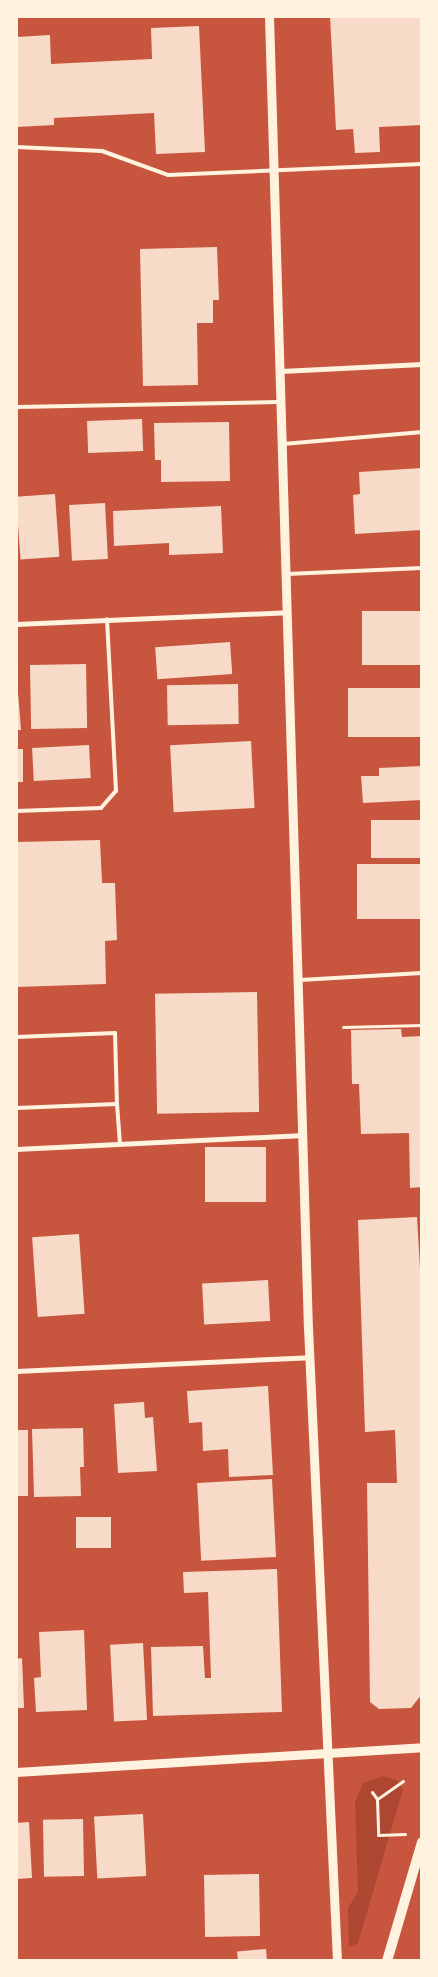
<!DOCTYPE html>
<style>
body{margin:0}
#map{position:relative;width:438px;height:1977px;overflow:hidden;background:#c8553d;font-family:Roboto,sans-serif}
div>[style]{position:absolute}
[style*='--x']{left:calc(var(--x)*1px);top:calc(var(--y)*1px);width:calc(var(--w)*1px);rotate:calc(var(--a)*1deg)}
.green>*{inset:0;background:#ae4732}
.building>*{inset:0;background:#f7dbc8;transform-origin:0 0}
.path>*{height:3px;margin:-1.5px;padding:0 1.5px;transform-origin:1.5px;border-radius:1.5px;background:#fff3e0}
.service>*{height:4px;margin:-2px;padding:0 2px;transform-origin:2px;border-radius:2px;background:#fff3e0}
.minor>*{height:5px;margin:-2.5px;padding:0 2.5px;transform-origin:2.5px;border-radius:2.5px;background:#fff3e0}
.tertiary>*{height:9px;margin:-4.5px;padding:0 4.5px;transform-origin:4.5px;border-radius:4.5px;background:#fff3e0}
.secondary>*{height:10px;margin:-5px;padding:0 5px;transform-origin:5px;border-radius:5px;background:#fff3e0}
span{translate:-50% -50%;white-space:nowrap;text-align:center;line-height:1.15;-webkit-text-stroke:5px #fff3e0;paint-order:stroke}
.frame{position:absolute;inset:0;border:18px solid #fff3e0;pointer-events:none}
</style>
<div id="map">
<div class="green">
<div style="clip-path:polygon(383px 1776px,397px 1780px,403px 1789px,358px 1943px,349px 1947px,348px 1908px,358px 1892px,355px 1802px,363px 1783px)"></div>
</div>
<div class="building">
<div style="clip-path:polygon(330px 16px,422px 16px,422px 125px,379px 127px,380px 152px,355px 153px,353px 129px,336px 130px)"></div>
<div style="clip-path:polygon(199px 26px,205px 152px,156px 154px,154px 113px,54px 118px,54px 125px,16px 127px,16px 37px,50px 35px,51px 64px,152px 59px,151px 28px)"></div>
<div style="clip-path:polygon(217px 247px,219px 300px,213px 300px,213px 323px,197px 323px,198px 385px,143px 386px,140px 249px)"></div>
<div style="left:142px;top:419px;width:32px;height:55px;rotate:88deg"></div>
<div style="clip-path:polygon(229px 422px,230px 481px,161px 482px,161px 460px,155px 460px,154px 423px)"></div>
<div style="clip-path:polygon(422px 468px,422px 530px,355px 534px,353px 495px,360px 494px,359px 472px)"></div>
<div style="left:55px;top:494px;width:63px;height:39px;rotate:86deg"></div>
<div style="left:105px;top:503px;width:56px;height:36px;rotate:87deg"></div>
<div style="clip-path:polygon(221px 506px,223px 553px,169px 555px,169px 543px,114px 546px,113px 511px)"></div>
<div style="left:422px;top:611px;width:54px;height:60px;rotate:90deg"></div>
<div style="left:230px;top:642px;width:32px;height:75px;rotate:86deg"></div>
<div style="left:86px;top:664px;width:64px;height:56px;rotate:89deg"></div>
<div style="clip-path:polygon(16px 668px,21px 730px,16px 730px)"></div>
<div style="left:238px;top:684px;width:40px;height:71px;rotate:89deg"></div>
<div style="left:422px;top:688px;width:49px;height:74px;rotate:90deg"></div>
<div style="left:251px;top:741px;width:67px;height:81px;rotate:87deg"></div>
<div style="left:89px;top:745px;width:33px;height:57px;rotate:87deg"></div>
<div style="left:16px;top:749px;width:7px;height:33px"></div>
<div style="clip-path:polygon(422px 766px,422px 800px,363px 803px,361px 776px,379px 776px,379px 768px)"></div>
<div style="left:422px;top:820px;width:38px;height:51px;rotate:90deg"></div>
<div style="clip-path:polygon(100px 840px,102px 883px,115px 883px,117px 940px,105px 941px,106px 984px,16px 987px,16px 842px)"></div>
<div style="left:422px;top:864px;width:55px;height:65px;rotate:90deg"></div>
<div style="left:257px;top:992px;width:120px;height:102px;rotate:89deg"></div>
<div style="clip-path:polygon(401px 1029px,402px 1037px,422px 1036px,422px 1187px,410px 1188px,409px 1133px,361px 1134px,359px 1084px,352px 1084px,351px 1030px)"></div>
<div style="left:205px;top:1147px;width:61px;height:55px"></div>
<div style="clip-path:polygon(417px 1217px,422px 1302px,422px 1694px,411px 1708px,379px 1709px,370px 1702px,367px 1483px,397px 1483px,395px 1430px,365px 1432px,358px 1220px)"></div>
<div style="left:79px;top:1234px;width:80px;height:47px;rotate:86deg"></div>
<div style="left:268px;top:1280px;width:41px;height:66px;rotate:87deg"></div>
<div style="clip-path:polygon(268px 1386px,273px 1475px,229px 1477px,228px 1449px,203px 1451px,202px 1422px,189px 1423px,187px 1391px)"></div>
<div style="clip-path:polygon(144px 1402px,145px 1418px,153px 1417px,157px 1471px,118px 1473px,114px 1404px)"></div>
<div style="clip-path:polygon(83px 1428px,84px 1467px,80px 1467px,81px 1496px,34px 1497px,32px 1429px)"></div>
<div style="left:16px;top:1430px;width:12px;height:66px"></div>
<div style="left:272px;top:1479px;width:78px;height:75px;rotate:87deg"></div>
<div style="left:76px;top:1517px;width:35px;height:31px"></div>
<div style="clip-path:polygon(277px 1569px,282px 1712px,153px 1716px,151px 1647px,203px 1646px,205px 1678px,211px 1678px,208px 1592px,184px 1593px,183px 1572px)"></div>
<div style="clip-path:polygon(84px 1630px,87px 1710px,36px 1712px,34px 1678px,41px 1677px,39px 1632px)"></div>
<div style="left:143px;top:1643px;width:77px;height:33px;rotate:87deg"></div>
<div style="clip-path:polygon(22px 1658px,24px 1708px,16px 1708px,16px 1659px)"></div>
<div style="left:143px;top:1814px;width:62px;height:49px;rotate:87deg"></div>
<div style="left:83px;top:1819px;width:57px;height:40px;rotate:89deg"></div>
<div style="clip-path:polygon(29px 1822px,32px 1878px,16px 1879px,16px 1823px)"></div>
<div style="left:259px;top:1874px;width:62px;height:55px;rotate:89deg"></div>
<div style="left:266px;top:1949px;width:12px;height:29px;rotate:85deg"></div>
</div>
<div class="path">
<div style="--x:343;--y:1027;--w:79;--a:-1.5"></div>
<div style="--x:403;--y:1781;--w:32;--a:145"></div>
<div style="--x:377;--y:1799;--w:36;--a:88"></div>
<div style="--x:378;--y:1835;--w:27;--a:-2"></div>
<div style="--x:372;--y:1792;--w:9;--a:54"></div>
</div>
<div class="service">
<div style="--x:16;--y:147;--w:86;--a:2.7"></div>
<div style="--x:102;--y:151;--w:70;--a:20"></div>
<div style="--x:168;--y:175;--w:254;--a:-2.5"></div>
<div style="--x:16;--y:407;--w:263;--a:-1.1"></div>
<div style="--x:283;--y:444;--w:140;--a:-4.9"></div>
<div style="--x:287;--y:574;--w:135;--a:-2.5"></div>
<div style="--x:16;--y:811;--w:85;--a:-2"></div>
<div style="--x:101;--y:808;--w:23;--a:-49"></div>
<div style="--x:116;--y:791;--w:172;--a:-93"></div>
<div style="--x:300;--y:980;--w:122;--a:-3.3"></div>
<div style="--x:16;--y:1037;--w:99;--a:-2.3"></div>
<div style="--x:115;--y:1033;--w:71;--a:88.4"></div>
<div style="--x:16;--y:1108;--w:101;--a:-2.3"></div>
<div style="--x:117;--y:1104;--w:40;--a:85.7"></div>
</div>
<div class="minor">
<div style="--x:281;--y:371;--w:141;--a:-2.8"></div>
<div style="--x:16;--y:624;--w:271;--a:-2.5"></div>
<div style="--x:16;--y:1149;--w:288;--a:-2.8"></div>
<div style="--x:16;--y:1371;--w:294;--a:-2.7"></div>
</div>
<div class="tertiary">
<div style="--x:269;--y:16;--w:1312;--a:88.3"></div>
<div style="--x:308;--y:1327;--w:635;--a:87.38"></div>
<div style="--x:16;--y:1772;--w:407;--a:-3.5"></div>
</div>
<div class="secondary">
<div style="--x:387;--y:1961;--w:124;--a:-73.6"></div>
</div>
<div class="frame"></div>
</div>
